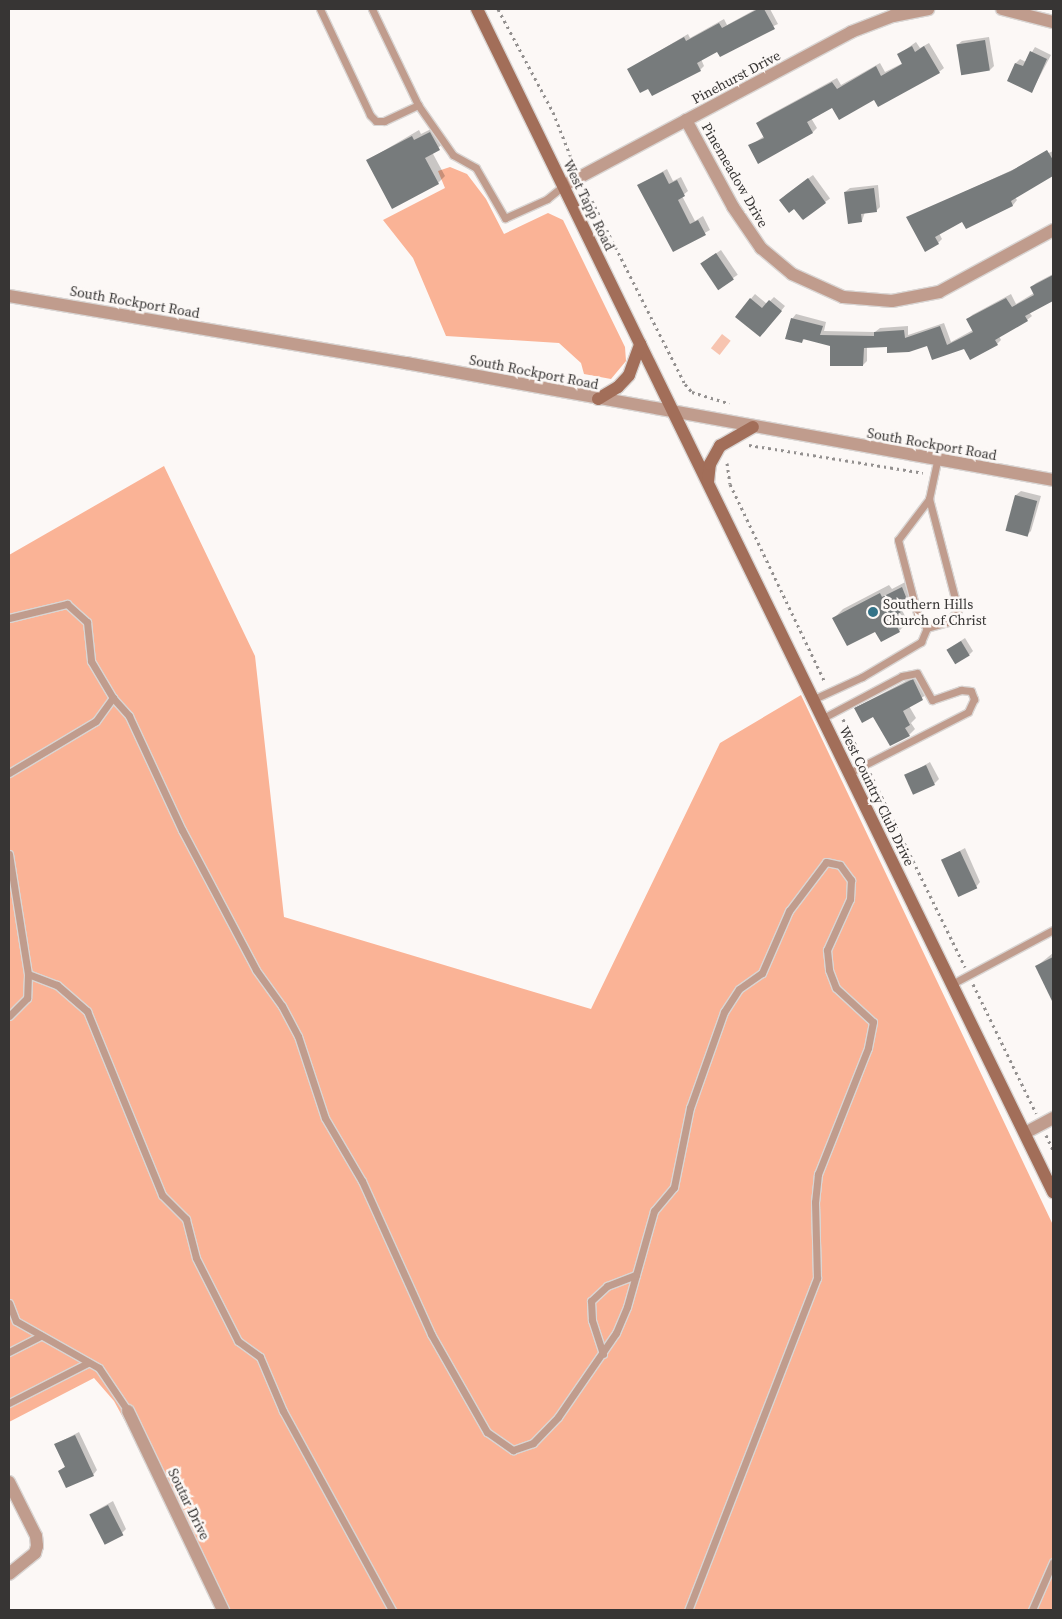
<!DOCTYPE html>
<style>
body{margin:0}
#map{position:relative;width:1062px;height:1619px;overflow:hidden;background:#fcf8f6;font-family:"Source Serif 4",serif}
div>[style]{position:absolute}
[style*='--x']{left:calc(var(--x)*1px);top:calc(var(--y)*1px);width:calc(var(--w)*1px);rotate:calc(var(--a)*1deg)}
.green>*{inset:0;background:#fab396}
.water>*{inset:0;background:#f7c4b0;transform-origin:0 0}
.shadow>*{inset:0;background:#0003;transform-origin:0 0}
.building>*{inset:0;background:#777b7c;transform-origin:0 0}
.path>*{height:3px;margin-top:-1.5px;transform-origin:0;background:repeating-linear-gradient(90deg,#949190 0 2.5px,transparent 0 6.5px)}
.roads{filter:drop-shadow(1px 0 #d9d5d3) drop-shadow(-1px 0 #d9d5d3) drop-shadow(0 1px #d9d5d3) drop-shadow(0 -1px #d9d5d3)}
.service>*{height:7px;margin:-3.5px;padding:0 3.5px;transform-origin:3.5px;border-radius:3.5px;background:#c09c8d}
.minor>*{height:12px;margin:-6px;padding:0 6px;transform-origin:6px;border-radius:6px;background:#c09c8d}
.tertiary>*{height:12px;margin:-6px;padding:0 6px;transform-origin:6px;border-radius:6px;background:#c09c8d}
.secondary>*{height:12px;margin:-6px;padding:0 6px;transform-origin:6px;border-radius:6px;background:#a26e59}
.dots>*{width:14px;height:14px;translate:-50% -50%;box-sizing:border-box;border:2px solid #fcf8f6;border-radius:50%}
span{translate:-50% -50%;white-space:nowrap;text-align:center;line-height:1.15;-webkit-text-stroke:5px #fcf8f6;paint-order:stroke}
.street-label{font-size:14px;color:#373534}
.poi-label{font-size:14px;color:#373534}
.left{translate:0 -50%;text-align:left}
.frame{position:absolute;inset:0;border:10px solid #373534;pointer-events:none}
</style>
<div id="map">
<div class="green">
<div style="clip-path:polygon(450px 167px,467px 174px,486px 199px,504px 234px,548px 213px,563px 220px,625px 347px,626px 361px,611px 379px,584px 374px,581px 363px,559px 343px,446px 336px,413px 258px,383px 220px,445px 188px,438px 171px)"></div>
<div style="clip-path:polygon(164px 466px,255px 656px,284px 917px,591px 1009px,720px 743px,801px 695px,1053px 1225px,1053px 1610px,228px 1610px,114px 1401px,94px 1378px,9px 1422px,9px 555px)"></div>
</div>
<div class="water">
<div style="left:722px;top:334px;width:11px;height:18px;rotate:38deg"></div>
</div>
<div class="shadow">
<div style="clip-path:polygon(756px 9px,770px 9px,778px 24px,701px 59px,704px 66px,700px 70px,648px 87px,629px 69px,688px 34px,690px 38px,724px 19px,727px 25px)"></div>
<div style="clip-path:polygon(989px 37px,994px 66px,990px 70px,957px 45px,962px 41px)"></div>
<div style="clip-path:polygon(916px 42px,920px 48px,929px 43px,944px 68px,939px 72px,878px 105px,875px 98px,833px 106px,811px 118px,817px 128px,813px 132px,758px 162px,750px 146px,764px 136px,757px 123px,762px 119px,837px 78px,841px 85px,880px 63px,885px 72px,903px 63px,898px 55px)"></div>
<div style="clip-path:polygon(1035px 47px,1051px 55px,1032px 91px,1008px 80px,1016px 63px,1020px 59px,1026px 62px)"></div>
<div style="clip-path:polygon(437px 126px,446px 142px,432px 152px,445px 176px,438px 183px,368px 160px,419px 130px,421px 134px)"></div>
<div style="clip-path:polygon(1053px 151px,1053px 175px,1015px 197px,1017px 200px,1013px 205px,966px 227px,963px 221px,939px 233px,942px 239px,938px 243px,908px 218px)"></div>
<div style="clip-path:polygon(667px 169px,673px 181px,681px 177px,688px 191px,682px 196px,695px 221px,703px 216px,710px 230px,674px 250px,639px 185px)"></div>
<div style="left:813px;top:175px;width:29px;height:35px;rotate:54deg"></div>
<div style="clip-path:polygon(878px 185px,880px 207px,876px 211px,865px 212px,862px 221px,845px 192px,850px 188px)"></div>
<div style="left:721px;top:250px;width:30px;height:24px;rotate:56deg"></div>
<div style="clip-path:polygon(1053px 274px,1053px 300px,1029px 312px,1032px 316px,1027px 320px,999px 336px,1001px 340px,997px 344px,964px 347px,928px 344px,867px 347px,867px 361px,863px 365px,831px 345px,805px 338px,802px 342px,792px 319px,796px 314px,826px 322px,824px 331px,875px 332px,880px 328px,908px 326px,908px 335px,944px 323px,951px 342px,973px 330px,968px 319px,972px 315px,1011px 294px,1016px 304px,1034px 293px,1031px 287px,1036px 283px)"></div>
<div style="clip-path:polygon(755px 294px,767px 304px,774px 297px,785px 306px,764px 332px,736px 316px)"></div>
<div style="clip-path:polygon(1021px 491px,1041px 496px,1031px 531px,1027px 535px,1007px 530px,1016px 495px)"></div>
<div style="clip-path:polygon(911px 579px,918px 597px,902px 610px,908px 622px,899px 631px,876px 630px,834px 618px,843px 609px,889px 585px,892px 589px)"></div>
<div style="clip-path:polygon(965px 638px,973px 651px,969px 655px,947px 650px)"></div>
<div style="clip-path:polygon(919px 674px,929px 693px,909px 706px,916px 718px,911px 723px,915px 729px,909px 735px,855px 708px)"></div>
<div style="clip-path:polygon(930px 762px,939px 779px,934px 784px,906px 776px)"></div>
<div style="clip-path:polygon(965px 848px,980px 882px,976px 887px,943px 860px)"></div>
<div style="clip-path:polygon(1053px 953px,1053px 1000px,1037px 966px)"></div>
<div style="clip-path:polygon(79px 1432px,97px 1470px,93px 1475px,59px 1471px,66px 1466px,56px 1444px)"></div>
<div style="clip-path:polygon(113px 1501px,126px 1529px,122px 1533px,90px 1514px)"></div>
</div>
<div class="building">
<div style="clip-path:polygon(758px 9px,764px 9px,775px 29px,720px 57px,717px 52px,697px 63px,701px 71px,652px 96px,648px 89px,640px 93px,627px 69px,684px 37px,686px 41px,719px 23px,722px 28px)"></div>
<div style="left:985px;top:40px;width:31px;height:29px;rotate:81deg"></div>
<div style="clip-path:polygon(912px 46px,915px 52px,924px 46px,940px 73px,878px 107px,874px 100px,839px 120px,832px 108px,807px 122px,813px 133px,758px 164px,748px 145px,764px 138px,756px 123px,832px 82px,837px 89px,876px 66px,881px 76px,902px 64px,897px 54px)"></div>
<div style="clip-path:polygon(1030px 51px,1047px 59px,1032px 93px,1007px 81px,1015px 63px,1023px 66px)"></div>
<div style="clip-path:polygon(430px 132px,440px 150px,425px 158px,439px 184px,392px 209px,366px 160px,412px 136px,414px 140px)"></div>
<div style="clip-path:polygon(1047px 150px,1053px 160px,1053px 176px,1011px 201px,1013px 206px,966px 229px,962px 222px,935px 237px,939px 244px,925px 252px,906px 217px,1011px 171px)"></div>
<div style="clip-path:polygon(663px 172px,669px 184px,677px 180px,685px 196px,678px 200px,690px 224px,698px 220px,706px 235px,673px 252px,637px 185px)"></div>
<div style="clip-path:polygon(808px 178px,826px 203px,803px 220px,794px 209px,789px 213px,779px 200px)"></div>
<div style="clip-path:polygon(874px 188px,877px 212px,861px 214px,862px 222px,848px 224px,844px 192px)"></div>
<div style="left:716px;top:253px;width:32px;height:19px;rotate:56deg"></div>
<div style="clip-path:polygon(1053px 275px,1053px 301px,1025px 316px,1028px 321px,995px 340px,998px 345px,970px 360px,964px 349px,932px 360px,927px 346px,909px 352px,887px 353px,887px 347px,864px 348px,863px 366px,830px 366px,830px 346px,803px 339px,802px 343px,785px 339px,791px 318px,823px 326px,820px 335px,874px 336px,874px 332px,904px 330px,905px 338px,940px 326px,947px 345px,973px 332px,966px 319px,1006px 298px,1012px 307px,1034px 295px,1030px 287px)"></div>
<div style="clip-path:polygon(750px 298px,762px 308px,769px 300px,782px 311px,760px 337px,735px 317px)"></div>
<div style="left:1015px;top:495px;width:23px;height:37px;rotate:15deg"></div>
<div style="clip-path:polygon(902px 587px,910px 607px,892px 617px,900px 632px,881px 642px,875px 632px,847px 646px,832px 618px,880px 593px,882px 597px)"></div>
<div style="left:961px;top:641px;width:17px;height:17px;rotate:59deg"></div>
<div style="clip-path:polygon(913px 679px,923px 700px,903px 711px,910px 725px,905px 728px,910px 736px,890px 746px,873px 717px,862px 723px,854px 708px)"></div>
<div style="left:926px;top:765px;width:22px;height:24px;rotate:66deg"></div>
<div style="left:960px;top:851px;width:41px;height:21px;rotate:65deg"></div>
<div style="clip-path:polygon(1053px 957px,1053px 1003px,1035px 966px)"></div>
<div style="clip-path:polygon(75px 1435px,94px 1476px,66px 1488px,58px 1471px,65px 1467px,54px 1444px)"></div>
<div style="left:108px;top:1505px;width:34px;height:21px;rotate:63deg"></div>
</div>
<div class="path">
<div style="--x:498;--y:9;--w:117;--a:61.9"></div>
<div style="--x:553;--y:112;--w:57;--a:68.4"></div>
<div style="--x:586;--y:189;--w:219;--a:63.1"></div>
<div style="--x:685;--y:384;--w:11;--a:49"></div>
<div style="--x:692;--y:392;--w:39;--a:17"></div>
<div style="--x:749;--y:445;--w:176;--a:9.1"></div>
<div style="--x:727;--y:463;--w:21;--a:82"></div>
<div style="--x:730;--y:484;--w:220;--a:64.4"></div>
<div style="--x:843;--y:719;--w:41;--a:64.1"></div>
<div style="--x:870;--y:773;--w:216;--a:63.9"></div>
<div style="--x:973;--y:984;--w:144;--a:64"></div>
<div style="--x:1046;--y:1135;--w:17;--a:65"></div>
</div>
<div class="roads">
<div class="service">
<div style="--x:320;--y:9;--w:117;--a:64.7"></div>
<div style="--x:370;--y:115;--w:8;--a:45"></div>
<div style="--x:376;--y:121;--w:8;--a:0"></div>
<div style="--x:384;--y:121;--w:38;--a:-25"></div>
<div style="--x:372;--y:9;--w:106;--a:64.4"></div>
<div style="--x:418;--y:105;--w:61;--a:55"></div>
<div style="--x:453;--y:155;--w:26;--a:29"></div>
<div style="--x:476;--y:168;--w:58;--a:59.9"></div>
<div style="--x:505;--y:218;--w:46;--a:-24.3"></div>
<div style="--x:547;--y:199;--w:21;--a:-39"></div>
<div style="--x:929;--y:499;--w:51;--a:127.1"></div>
<div style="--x:898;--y:540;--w:80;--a:75.4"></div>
<div style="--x:918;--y:617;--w:14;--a:51"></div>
<div style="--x:927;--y:628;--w:22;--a:-16"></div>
<div style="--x:948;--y:622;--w:16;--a:-50"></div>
<div style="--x:958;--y:610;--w:115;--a:-104.6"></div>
<div style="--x:929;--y:499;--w:40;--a:-78"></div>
<div style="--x:9;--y:618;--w:60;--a:-13.6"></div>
<div style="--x:67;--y:604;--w:27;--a:42"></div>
<div style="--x:87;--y:622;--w:39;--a:84"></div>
<div style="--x:91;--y:661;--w:43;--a:59.3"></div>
<div style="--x:113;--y:698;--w:24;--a:48"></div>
<div style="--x:129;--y:716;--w:126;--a:65.1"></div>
<div style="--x:182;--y:830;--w:158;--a:62.1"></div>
<div style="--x:256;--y:970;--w:44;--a:54.2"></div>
<div style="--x:282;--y:1006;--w:34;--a:62"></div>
<div style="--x:298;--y:1036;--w:86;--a:71.8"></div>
<div style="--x:325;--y:1118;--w:73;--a:59.6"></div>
<div style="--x:362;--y:1181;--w:168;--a:65.7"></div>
<div style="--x:431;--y:1334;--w:113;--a:60.3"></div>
<div style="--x:487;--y:1432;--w:32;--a:35"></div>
<div style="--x:513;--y:1450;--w:21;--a:-19"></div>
<div style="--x:533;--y:1443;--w:36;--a:-46"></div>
<div style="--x:558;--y:1417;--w:102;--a:-55.4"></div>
<div style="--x:616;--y:1333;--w:28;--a:-67"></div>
<div style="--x:627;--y:1307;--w:100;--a:-74.3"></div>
<div style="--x:654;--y:1211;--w:31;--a:-50"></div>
<div style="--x:674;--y:1187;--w:81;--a:-78.6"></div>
<div style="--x:690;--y:1108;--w:102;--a:-70.5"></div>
<div style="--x:724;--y:1012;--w:27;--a:-57"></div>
<div style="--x:739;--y:989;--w:28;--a:-35"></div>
<div style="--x:762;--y:973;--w:68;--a:-66.5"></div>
<div style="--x:789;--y:911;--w:61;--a:-52.9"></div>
<div style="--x:826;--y:862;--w:14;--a:12"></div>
<div style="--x:840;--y:865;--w:19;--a:54"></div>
<div style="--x:851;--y:880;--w:19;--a:93"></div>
<div style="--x:850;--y:899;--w:56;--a:114.3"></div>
<div style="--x:827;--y:950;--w:20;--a:84"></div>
<div style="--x:829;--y:970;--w:19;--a:69"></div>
<div style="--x:836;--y:988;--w:50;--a:42.6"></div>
<div style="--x:873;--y:1022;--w:26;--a:101"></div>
<div style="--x:868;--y:1048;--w:136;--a:111.6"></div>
<div style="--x:818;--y:1174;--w:28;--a:96"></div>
<div style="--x:815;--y:1202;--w:76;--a:88.5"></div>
<div style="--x:817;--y:1278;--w:356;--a:111.2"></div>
<div style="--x:814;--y:699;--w:53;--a:-24.6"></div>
<div style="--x:862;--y:677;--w:69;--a:-30.7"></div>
<div style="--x:921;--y:642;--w:15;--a:-67"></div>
<div style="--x:823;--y:718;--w:89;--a:-28"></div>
<div style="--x:902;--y:676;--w:15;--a:-11"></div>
<div style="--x:917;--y:673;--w:31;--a:61"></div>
<div style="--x:932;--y:700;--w:31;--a:-19"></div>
<div style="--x:961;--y:690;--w:10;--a:6"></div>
<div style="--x:971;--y:691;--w:9;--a:69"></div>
<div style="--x:974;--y:699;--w:14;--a:115"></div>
<div style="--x:968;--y:712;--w:134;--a:152.9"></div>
<div style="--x:9;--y:773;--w:101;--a:-30.9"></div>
<div style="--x:96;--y:721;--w:29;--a:-54"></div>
<div style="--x:9;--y:854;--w:121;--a:81"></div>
<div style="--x:28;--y:974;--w:24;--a:92"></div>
<div style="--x:27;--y:998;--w:25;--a:135"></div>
<div style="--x:28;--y:974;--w:31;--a:21"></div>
<div style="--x:57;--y:985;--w:40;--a:41"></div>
<div style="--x:87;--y:1011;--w:199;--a:67.8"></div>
<div style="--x:162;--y:1195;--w:34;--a:45"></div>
<div style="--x:186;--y:1219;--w:40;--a:75.6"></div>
<div style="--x:196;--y:1258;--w:93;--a:63.2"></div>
<div style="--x:238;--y:1341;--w:27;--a:36"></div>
<div style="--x:260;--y:1357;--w:59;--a:66.9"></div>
<div style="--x:283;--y:1411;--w:227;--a:61.3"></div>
<div style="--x:952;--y:984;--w:115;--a:-28.1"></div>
<div style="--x:9;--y:1303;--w:19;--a:69"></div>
<div style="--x:16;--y:1321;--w:95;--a:29.5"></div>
<div style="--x:99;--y:1368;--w:52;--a:56"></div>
<div style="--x:9;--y:1352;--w:36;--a:-27"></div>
<div style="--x:603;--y:1354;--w:36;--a:-108"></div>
<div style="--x:592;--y:1320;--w:19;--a:-93"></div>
<div style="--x:591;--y:1301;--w:22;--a:-43"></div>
<div style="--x:607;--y:1286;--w:31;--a:-21"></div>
<div style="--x:9;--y:1403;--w:89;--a:-26.9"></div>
<div style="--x:1032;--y:1610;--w:52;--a:-66.4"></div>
</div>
<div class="minor">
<div style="--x:1002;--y:9;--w:53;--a:14.3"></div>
<div style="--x:686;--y:120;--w:99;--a:61.6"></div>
<div style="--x:733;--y:207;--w:50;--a:55.7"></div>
<div style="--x:761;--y:248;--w:40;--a:40"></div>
<div style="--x:792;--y:274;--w:56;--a:24.3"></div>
<div style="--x:843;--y:297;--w:49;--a:4.7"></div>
<div style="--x:892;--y:301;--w:48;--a:-10.8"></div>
<div style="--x:939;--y:292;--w:130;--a:-28.5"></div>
<div style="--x:563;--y:186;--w:327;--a:-28.1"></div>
<div style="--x:851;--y:32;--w:45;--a:-20.9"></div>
<div style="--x:893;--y:16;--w:36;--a:-11"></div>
<div style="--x:1025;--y:1133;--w:32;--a:-28"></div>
<div style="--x:128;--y:1411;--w:221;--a:64.5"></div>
<div style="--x:9;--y:1482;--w:60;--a:63.4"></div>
<div style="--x:36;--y:1536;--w:10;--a:84"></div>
<div style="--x:37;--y:1546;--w:7;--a:106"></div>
<div style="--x:35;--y:1553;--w:33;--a:141"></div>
</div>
<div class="tertiary">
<div style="--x:9;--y:296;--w:403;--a:9.6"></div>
<div style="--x:406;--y:363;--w:657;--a:10.25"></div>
</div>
<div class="secondary">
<div style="--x:477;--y:9;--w:1316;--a:64.04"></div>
<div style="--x:598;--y:399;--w:23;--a:-31"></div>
<div style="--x:618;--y:387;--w:16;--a:-47"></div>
<div style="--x:629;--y:375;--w:33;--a:-70"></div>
<div style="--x:708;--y:482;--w:18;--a:-84"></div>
<div style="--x:710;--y:464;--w:21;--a:-61"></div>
<div style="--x:720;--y:446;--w:38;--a:-30"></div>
</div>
</div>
<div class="dots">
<div style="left:873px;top:612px;background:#347388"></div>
</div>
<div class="street-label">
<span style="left:736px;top:77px;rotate:-28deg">Pinehurst Drive</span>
<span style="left:735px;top:175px;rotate:60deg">Pinemeadow Drive</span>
<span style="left:589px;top:205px;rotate:64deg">West Tapp Road</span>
<span style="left:135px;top:302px;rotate:10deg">South Rockport Road</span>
<span style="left:534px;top:372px;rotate:11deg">South Rockport Road</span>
<span style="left:932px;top:444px;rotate:10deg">South Rockport Road</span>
<span style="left:877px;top:796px;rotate:64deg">West Country Club Drive</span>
<span style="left:189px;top:1504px;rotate:64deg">Soutar Drive</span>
</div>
<div class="poi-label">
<span class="left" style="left:883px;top:612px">Southern Hills<br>Church of Christ</span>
</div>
<div class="frame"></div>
</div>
